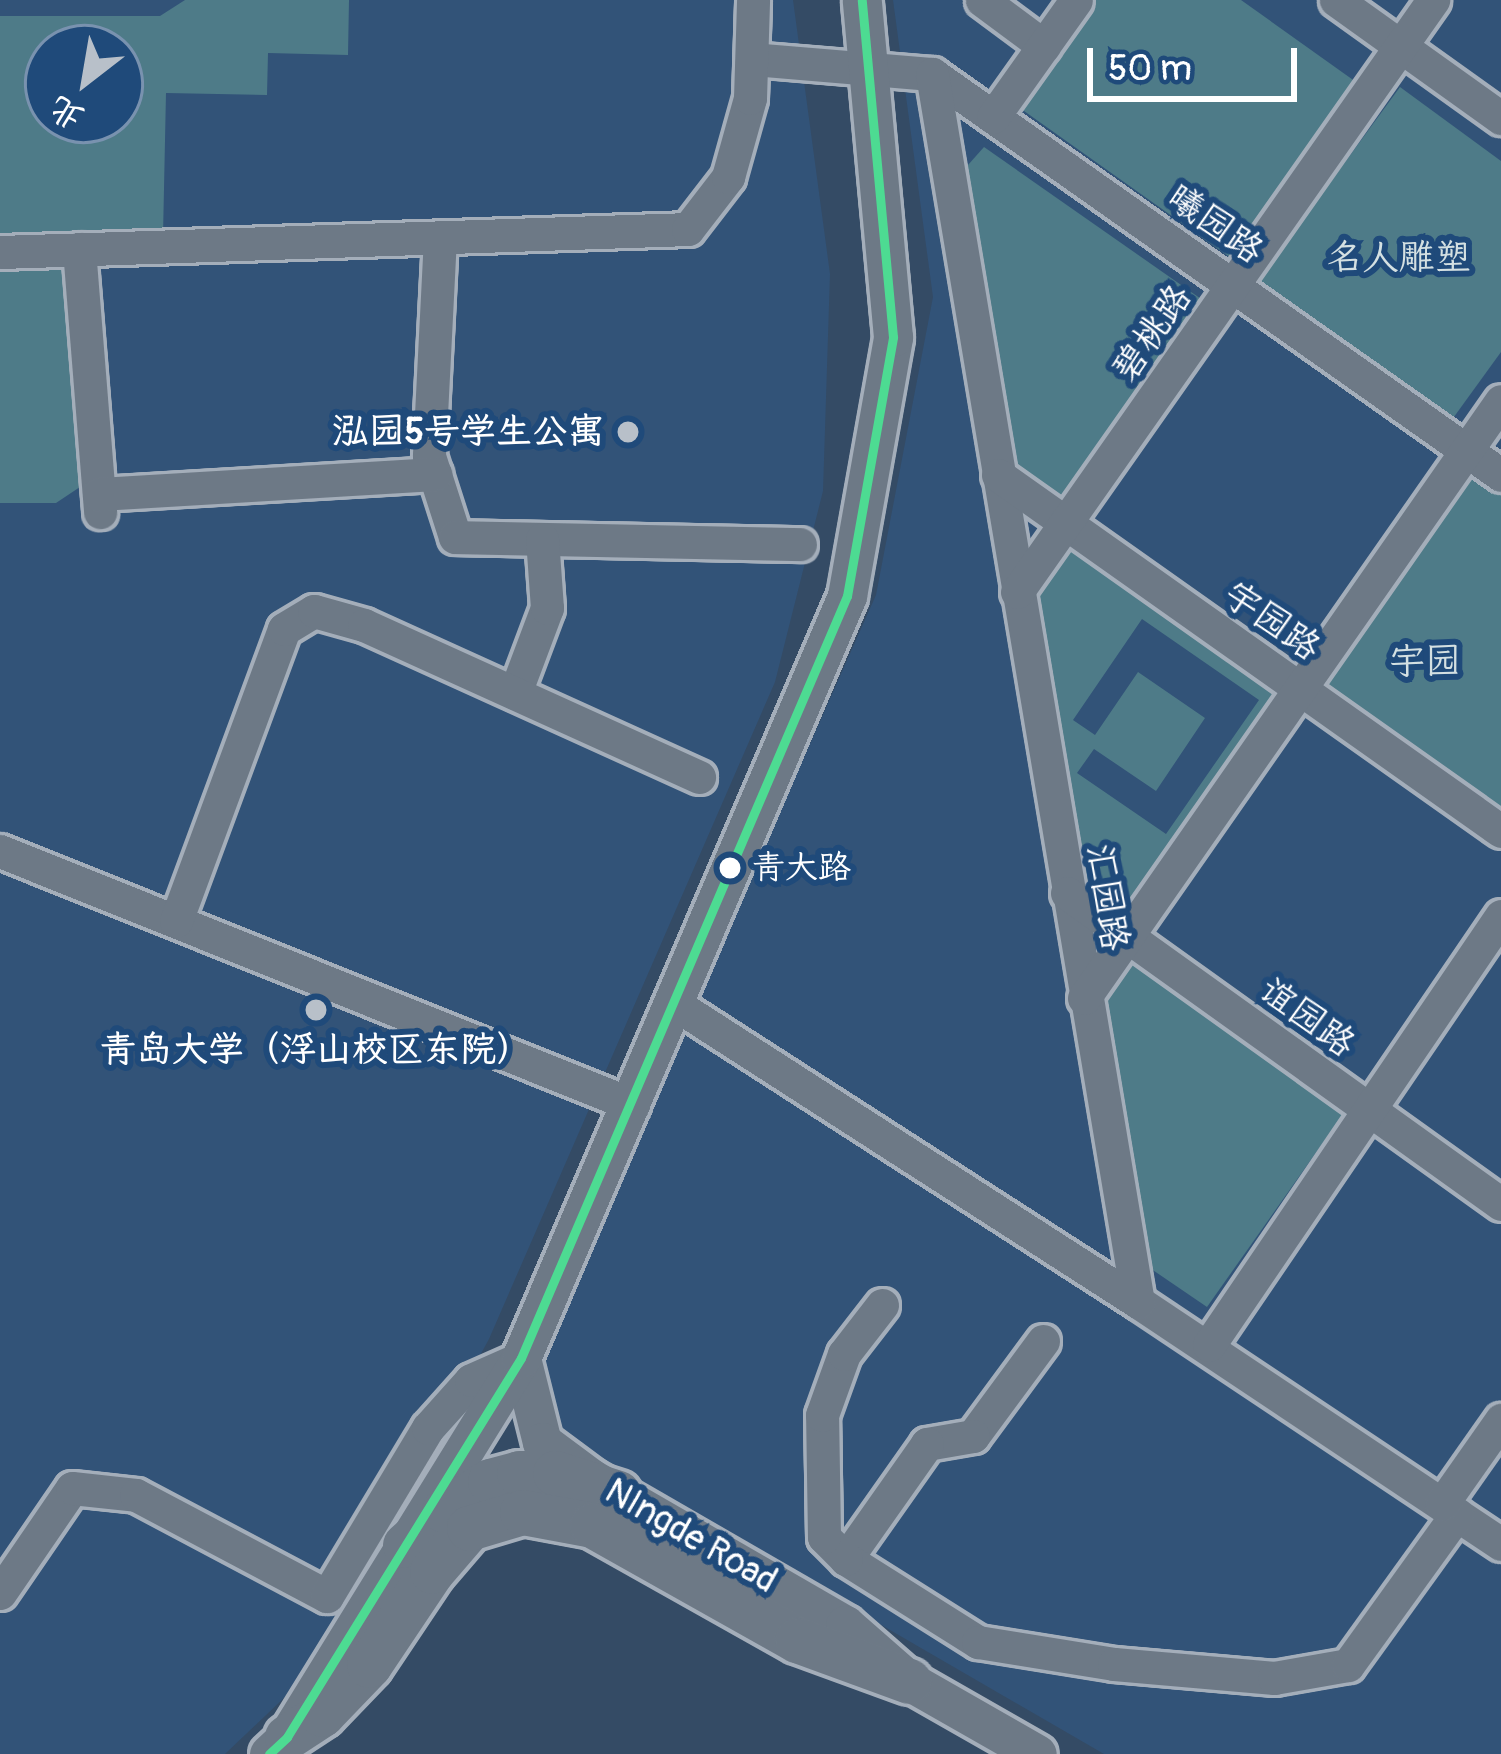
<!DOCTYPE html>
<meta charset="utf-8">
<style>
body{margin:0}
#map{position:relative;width:1501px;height:1754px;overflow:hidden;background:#344b65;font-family:Pangolin,"LXGW WenKai TC",sans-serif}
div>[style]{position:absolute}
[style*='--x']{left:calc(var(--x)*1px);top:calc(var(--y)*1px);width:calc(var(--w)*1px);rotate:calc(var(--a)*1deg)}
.built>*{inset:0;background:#325378}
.green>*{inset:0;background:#4e7b88}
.roads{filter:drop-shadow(3px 0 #a4aeba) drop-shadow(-3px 0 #a4aeba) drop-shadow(0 3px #a4aeba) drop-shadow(0 -3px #a4aeba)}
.minor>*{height:33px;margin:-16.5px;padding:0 16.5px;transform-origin:16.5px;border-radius:16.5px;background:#6d7986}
.tertiary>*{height:39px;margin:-19.5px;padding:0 19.5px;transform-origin:19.5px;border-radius:19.5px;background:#6d7986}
.secondary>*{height:45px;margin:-22.5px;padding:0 22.5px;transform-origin:22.5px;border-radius:22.5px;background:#6d7986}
.bus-1>*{height:9px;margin:-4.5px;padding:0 4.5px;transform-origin:4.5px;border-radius:4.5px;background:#4ddb92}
.dots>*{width:33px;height:33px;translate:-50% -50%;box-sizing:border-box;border:6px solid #1f4a7a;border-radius:50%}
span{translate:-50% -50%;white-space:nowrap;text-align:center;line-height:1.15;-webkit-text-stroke:12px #1f4a7a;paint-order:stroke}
.bus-label{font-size:33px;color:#fff}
.left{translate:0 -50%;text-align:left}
.street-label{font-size:36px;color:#fff}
.park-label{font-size:36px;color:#d4e0e2}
.poi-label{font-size:36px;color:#fff;font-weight:700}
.right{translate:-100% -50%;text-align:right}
.north{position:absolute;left:24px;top:24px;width:120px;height:120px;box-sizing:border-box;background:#1f4a7a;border:3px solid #7992af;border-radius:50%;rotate:211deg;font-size:33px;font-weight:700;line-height:48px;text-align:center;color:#fff}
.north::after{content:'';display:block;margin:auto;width:42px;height:54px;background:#b8c0c9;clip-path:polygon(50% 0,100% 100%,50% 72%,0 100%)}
.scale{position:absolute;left:1087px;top:48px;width:210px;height:54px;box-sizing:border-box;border:6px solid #fff;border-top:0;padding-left:15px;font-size:36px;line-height:42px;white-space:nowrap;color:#fff;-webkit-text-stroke:9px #1f4a7a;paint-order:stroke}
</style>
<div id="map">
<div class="built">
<div style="clip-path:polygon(evenodd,0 0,793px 0,830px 274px,823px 491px,775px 682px,489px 1339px,391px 1518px,327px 1657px,225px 1754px,0 1754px,0 0,48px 48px,120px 48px,120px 120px,48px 120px,48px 48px)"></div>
<div style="clip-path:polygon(893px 0,1501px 0,1501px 1754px,1104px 1754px,552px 1434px,534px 1366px,876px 595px,933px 297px)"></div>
</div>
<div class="green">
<div style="clip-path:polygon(evenodd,185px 0,349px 0,348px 55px,268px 53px,267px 95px,166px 93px,163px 236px,0 242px,0 16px,160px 16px,185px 0,48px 48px,120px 48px,120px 120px,48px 120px,48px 48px)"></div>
<div style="clip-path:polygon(1093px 0,1241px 0,1356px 82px,1231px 258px,1017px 106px)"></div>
<div style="clip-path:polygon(1400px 87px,1501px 161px,1501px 352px,1451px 421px,1258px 281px)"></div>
<div style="clip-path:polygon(984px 147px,1204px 301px,1062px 505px,1009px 469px,960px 174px)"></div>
<div style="clip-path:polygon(70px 260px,89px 481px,56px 503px,0 503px,0 262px)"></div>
<div style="clip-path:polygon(1468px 472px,1501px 495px,1501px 808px,1321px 681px)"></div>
<div style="clip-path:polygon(evenodd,1069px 535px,1288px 691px,1127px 925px,1075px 888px,1027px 596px,1069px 535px,1142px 619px,1259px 700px,1166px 834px,1077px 773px,1094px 749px,1156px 791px,1205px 718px,1138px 672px,1095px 735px,1073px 720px,1142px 619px)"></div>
<div style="clip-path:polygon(1133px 953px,1346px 1110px,1207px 1307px,1141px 1262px,1099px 1004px)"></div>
</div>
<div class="roads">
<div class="minor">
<div style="--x:982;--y:0;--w:77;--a:36.6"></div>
<div style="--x:1336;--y:0;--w:203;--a:35.6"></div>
<div style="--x:752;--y:59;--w:181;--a:4.8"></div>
<div style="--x:932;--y:74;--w:696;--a:35.17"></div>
<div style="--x:932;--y:74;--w:1245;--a:80.48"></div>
<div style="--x:1138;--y:1302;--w:436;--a:33.7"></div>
<div style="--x:993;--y:117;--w:143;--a:-54.6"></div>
<div style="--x:440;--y:237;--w:219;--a:92.9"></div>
<div style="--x:429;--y:456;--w:85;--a:72.2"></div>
<div style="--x:455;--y:537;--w:345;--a:1.2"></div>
<div style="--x:79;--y:249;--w:264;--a:85.4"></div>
<div style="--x:0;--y:252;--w:688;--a:-1.91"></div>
<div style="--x:688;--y:229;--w:66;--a:-52.4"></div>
<div style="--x:728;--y:177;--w:82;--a:-74.4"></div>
<div style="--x:750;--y:98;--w:98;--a:-88.2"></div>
<div style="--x:998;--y:475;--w:616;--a:35.29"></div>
<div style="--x:99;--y:494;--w:337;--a:-3.4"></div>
<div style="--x:1017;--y:592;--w:724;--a:-54.9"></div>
<div style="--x:515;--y:693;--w:91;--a:-69.4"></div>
<div style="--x:547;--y:608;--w:69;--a:-94.1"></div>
<div style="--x:0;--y:851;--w:682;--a:21.86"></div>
<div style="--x:1067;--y:893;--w:534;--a:35.62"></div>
<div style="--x:176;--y:921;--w:311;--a:-69.7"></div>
<div style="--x:284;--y:629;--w:35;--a:-31"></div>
<div style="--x:314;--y:611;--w:52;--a:15.6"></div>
<div style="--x:364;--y:625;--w:368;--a:24.4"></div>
<div style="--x:1084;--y:998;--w:728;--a:-55.07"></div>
<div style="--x:675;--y:1004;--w:551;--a:32.77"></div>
<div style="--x:1043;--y:1341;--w:118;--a:126.4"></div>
<div style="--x:973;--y:1436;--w:47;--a:170.1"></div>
<div style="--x:927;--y:1444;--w:141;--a:125.2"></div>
<div style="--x:846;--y:1559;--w:156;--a:32.2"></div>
<div style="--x:978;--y:1642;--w:138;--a:9.2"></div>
<div style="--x:1114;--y:1664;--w:161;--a:5"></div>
<div style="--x:1274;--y:1678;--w:75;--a:-10"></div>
<div style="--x:1348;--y:1665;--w:186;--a:-54.2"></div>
<div style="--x:1209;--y:1345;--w:519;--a:-55.76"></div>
<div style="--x:1442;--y:1504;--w:103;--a:-54.9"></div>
<div style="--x:846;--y:1559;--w:31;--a:-135"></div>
<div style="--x:824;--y:1537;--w:122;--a:-90.9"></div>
<div style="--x:822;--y:1415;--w:65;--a:-70.2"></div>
<div style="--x:844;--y:1354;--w:62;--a:-52.2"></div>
<div style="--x:0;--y:1593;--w:127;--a:-55.6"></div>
<div style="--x:72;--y:1488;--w:64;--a:6.2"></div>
<div style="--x:136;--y:1495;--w:216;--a:27.9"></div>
<div style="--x:327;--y:1596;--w:196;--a:-59"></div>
<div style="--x:428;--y:1428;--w:64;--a:-48.1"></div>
<div style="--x:471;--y:1380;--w:55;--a:-23.7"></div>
</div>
<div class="tertiary">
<div style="--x:521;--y:1358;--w:87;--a:76"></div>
<div style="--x:542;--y:1442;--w:62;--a:36.5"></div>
<div style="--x:592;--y:1479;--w:292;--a:30"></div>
<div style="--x:845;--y:1625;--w:85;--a:41.2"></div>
<div style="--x:909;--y:1681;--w:147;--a:29.7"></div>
<div style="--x:269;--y:1754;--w:25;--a:-43"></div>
<div style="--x:287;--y:1737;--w:445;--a:-58.3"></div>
<div style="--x:521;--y:1358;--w:829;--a:-66.84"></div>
<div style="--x:847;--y:596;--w:263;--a:-79.9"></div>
<div style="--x:893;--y:337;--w:338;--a:-95.3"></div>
</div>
<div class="secondary">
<div style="--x:405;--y:1545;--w:52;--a:-41.9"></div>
<div style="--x:444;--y:1510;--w:54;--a:-32.2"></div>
<div style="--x:490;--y:1481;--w:30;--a:-15"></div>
<div style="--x:519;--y:1473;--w:36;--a:0"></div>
<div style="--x:555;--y:1473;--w:66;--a:17.6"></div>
<div style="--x:287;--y:1737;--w:42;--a:-33.3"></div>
<div style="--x:322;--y:1714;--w:68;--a:-46.2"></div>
<div style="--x:369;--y:1665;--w:113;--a:-56.2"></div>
<div style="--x:432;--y:1571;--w:57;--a:-49.3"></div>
<div style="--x:469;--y:1528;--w:55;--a:-16.8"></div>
<div style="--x:522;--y:1512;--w:71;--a:10.5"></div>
<div style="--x:592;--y:1525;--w:235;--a:29.3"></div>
<div style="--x:797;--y:1640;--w:119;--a:20.1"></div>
</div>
</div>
<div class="bus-1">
<div style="--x:269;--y:1754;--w:25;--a:-43"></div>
<div style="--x:287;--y:1737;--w:445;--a:-58.3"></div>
<div style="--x:521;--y:1358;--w:829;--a:-66.84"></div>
<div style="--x:847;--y:596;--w:263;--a:-79.9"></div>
<div style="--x:893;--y:337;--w:338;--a:-95.3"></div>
</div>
<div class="dots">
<div style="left:628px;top:432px;background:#b8c0c9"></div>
<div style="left:730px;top:868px;background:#fff"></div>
<div style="left:316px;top:1010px;background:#b8c0c9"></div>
</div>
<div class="bus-label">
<span class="left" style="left:752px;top:868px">青大路</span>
</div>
<div class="street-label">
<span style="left:1215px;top:224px;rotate:35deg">曦园路</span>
<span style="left:1152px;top:333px;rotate:-55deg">碧桃路</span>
<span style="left:1272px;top:621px;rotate:35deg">宇园路</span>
<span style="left:1107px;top:897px;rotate:81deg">汇园路</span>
<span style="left:1307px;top:1017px;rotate:36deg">谊园路</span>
<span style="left:691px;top:1536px;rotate:30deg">NIngde Road</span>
</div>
<div class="park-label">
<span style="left:1399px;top:258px">名人雕塑</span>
<span style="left:1425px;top:662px">宇园</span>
</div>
<div class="poi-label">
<span class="right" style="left:604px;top:432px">泓园5号学生公寓</span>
<span style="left:316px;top:1050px">青岛大学（浮山校区东院）</span>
</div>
<div class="north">北</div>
<div class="scale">50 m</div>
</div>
